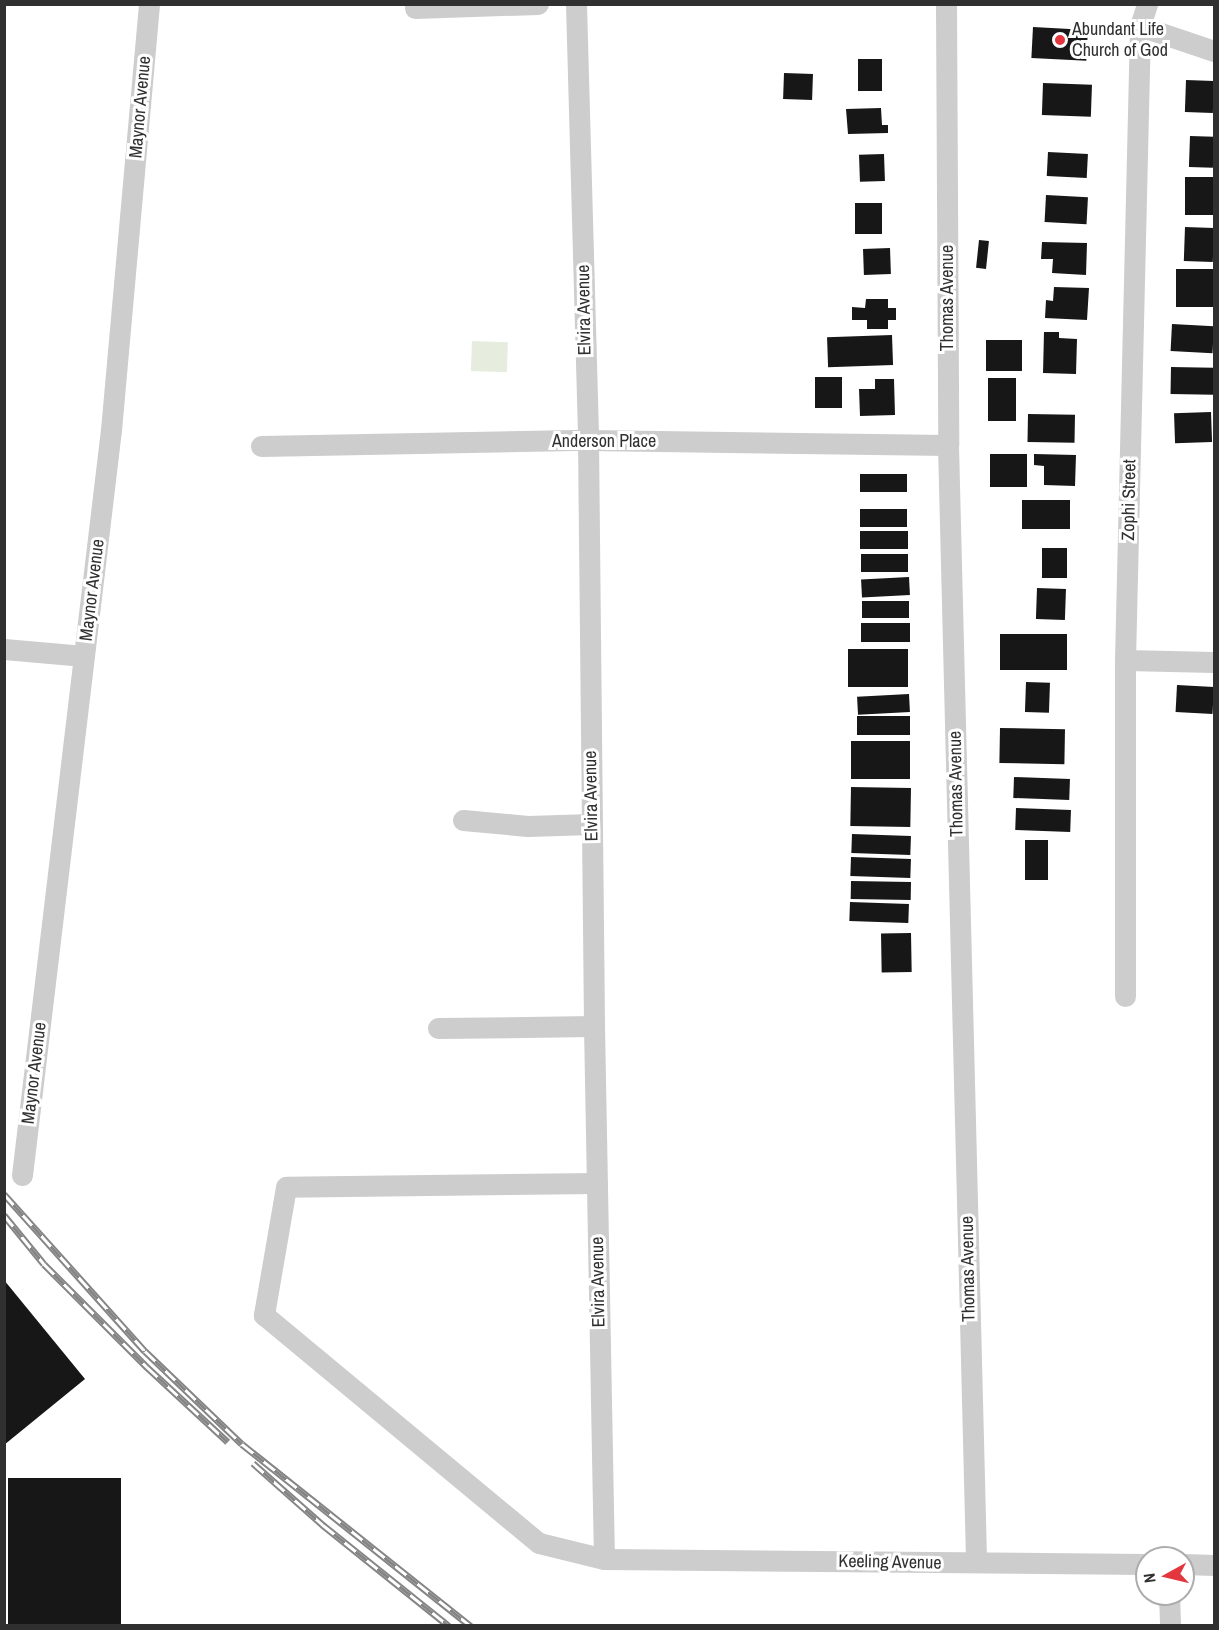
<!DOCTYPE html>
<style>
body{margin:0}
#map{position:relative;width:1219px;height:1630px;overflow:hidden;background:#fff;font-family:"Archivo Narrow",sans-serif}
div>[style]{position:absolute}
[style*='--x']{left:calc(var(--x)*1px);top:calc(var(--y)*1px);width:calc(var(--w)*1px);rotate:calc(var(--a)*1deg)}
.green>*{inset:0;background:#e6edde;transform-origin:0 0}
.building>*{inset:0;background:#171717;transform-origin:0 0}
.minor>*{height:21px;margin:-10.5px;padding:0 10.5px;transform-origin:10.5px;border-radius:10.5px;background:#cdcdcd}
.rail>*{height:7px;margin-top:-3.5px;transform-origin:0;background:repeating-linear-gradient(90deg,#fff 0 14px,#858585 0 28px);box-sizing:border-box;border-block:2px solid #858585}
.dots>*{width:16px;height:16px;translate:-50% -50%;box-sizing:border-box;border:3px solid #fff;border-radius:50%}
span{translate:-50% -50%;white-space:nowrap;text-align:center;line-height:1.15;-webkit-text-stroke:6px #fff;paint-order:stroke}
.poi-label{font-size:18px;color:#303030}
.left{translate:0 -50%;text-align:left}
.street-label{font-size:18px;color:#303030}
.frame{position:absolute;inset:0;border:6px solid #303030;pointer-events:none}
.north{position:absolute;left:1135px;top:1546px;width:60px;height:60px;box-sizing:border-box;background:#fff;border:2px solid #acacac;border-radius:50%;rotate:262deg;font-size:16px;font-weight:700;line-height:24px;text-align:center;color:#303030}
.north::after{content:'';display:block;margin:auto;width:21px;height:27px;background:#e3363f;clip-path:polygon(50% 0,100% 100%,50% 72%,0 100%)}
</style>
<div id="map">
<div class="green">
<div style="left:472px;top:341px;width:36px;height:30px;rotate:2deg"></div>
</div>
<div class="building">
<div style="left:1033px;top:27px;width:55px;height:31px;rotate:3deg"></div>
<div style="left:858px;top:59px;width:24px;height:32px"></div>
<div style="left:784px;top:73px;width:29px;height:26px;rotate:2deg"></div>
<div style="left:1186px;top:80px;width:28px;height:32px;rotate:2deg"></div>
<div style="left:1043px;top:83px;width:49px;height:32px;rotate:2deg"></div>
<div style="clip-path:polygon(881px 108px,882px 125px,888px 125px,888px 133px,848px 134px,846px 109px)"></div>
<div style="left:1190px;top:136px;width:24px;height:31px;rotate:2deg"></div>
<div style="left:1048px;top:152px;width:40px;height:24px;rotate:3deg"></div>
<div style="left:884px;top:154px;width:27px;height:25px;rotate:88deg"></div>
<div style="left:1185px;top:177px;width:29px;height:38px"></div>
<div style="left:1046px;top:195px;width:42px;height:27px;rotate:3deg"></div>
<div style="left:855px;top:203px;width:27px;height:31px"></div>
<div style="left:1185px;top:227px;width:29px;height:34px;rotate:2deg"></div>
<div style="left:979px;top:240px;width:10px;height:28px;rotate:6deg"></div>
<div style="clip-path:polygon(1042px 242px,1087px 243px,1086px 275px,1052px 273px,1053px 259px,1041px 259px)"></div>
<div style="left:890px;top:248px;width:26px;height:27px;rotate:88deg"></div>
<div style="left:1176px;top:269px;width:38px;height:38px"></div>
<div style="clip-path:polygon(1054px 287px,1089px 288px,1087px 320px,1045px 318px,1046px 300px,1053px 301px)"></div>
<div style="clip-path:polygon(866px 299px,888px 299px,888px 308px,896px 308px,896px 320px,888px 320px,888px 329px,867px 329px,867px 320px,852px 320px,852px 307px,865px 308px)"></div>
<div style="left:1172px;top:324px;width:42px;height:27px;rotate:3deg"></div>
<div style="clip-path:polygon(1044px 332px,1059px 332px,1059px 338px,1077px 339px,1076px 374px,1043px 373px)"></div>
<div style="left:892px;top:335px;width:30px;height:65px;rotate:88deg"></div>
<div style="left:986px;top:340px;width:36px;height:31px"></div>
<div style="left:1171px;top:367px;width:43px;height:27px;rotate:1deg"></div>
<div style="left:815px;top:377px;width:27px;height:31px"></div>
<div style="left:988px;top:378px;width:28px;height:43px"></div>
<div style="clip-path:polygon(875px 379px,894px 379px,895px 415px,860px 416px,859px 389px,875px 389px)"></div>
<div style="left:1211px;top:412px;width:30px;height:37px;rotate:88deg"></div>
<div style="left:1028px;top:414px;width:47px;height:28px;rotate:1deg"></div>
<div style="left:990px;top:454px;width:37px;height:33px"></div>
<div style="clip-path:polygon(1034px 454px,1076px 455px,1075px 486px,1044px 485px,1044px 466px,1034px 465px)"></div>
<div style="left:907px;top:474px;width:18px;height:47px;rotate:90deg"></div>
<div style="left:1022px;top:500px;width:48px;height:29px"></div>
<div style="left:860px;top:509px;width:47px;height:18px"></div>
<div style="left:908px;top:531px;width:18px;height:48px;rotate:90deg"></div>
<div style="left:1042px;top:548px;width:25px;height:30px"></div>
<div style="left:908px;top:554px;width:18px;height:47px;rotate:90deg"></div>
<div style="left:909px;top:577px;width:18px;height:48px;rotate:87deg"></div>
<div style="left:1037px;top:588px;width:29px;height:31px;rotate:2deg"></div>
<div style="left:909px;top:601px;width:17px;height:47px;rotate:90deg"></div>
<div style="left:910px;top:623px;width:19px;height:49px;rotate:90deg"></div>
<div style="left:1000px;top:634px;width:67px;height:36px"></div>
<div style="left:848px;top:649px;width:60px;height:38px"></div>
<div style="left:1026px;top:682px;width:24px;height:30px;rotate:2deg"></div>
<div style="left:1177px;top:685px;width:37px;height:27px;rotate:3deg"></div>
<div style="left:909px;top:694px;width:18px;height:52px;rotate:87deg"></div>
<div style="left:910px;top:716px;width:19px;height:53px;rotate:90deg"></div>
<div style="left:1000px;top:728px;width:65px;height:35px;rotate:1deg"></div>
<div style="left:851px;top:741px;width:59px;height:38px"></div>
<div style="left:1014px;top:777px;width:56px;height:21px;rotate:2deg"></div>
<div style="left:851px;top:787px;width:60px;height:39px;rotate:1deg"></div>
<div style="left:1016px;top:808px;width:55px;height:22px;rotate:2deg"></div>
<div style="left:852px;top:834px;width:59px;height:19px;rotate:2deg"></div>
<div style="left:1025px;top:840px;width:23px;height:40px"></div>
<div style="left:851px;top:857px;width:60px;height:19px;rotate:2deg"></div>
<div style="left:851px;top:881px;width:60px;height:18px;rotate:1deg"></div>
<div style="left:850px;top:902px;width:59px;height:19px;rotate:2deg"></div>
<div style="left:911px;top:933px;width:39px;height:30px;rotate:89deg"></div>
<div style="clip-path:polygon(4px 1280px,85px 1379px,4px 1445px)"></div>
<div style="left:8px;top:1478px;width:113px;height:148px"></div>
</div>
<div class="minor">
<div style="--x:576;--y:4;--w:436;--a:88.4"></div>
<div style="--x:588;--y:440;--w:586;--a:89.41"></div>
<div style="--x:594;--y:1026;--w:533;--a:88.93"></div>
<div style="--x:604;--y:1559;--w:543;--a:0.53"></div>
<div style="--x:946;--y:4;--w:441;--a:89.7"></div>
<div style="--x:948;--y:445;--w:1117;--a:88.56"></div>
<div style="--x:415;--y:8;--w:123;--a:-1.9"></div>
<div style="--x:1140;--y:26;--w:78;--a:18.7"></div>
<div style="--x:261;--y:446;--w:327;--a:-1.1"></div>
<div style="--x:588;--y:440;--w:360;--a:0.8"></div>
<div style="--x:4;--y:649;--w:80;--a:5"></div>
<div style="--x:1125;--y:660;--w:89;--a:1.3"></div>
<div style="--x:463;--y:820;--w:65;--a:5.3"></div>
<div style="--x:528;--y:826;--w:63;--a:-1.8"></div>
<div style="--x:1125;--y:996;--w:336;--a:-90"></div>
<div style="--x:1125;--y:660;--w:634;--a:-88.64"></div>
<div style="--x:1140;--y:26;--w:23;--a:-72"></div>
<div style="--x:438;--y:1028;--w:156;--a:-0.7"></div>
<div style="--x:22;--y:1175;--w:750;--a:-83.19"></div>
<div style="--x:111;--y:430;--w:428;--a:-84.9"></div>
<div style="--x:597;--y:1183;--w:311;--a:179.3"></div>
<div style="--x:286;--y:1187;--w:130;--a:99.8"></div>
<div style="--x:264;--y:1315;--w:357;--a:39.7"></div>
<div style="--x:539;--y:1543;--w:67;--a:13.8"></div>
<div style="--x:1183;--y:1564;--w:31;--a:2"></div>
<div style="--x:1169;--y:1594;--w:32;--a:88"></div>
</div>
<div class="rail">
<div style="--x:4;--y:1194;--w:211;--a:48.1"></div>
<div style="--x:145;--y:1351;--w:134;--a:43.8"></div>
<div style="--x:242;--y:1444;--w:293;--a:38.5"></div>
<div style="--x:4;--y:1215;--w:63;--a:50.8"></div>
<div style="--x:44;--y:1264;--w:146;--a:45"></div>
<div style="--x:147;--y:1367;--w:110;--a:42.8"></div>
<div style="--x:253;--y:1463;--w:94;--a:41.5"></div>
<div style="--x:323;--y:1525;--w:161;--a:38.7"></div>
</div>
<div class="dots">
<div style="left:1060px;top:40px;background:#e3363f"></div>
</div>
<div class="poi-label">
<span class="left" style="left:1072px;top:40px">Abundant Life<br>Church of God</span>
</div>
<div class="street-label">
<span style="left:140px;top:107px;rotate:-85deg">Maynor Avenue</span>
<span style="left:947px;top:298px;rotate:-90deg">Thomas Avenue</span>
<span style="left:584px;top:310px;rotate:-91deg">Elvira Avenue</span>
<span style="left:604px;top:441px">Anderson Place</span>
<span style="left:1129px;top:500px;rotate:-89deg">Zophi Street</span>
<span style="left:92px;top:590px;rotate:-83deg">Maynor Avenue</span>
<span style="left:956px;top:784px;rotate:-91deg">Thomas Avenue</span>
<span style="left:591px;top:796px;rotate:-91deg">Elvira Avenue</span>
<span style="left:34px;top:1073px;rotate:-83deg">Maynor Avenue</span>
<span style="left:968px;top:1269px;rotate:-91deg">Thomas Avenue</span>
<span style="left:598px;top:1282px;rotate:-91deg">Elvira Avenue</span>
<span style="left:890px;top:1562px;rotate:1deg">Keeling Avenue</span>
</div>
<div class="frame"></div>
<div class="north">N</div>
</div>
